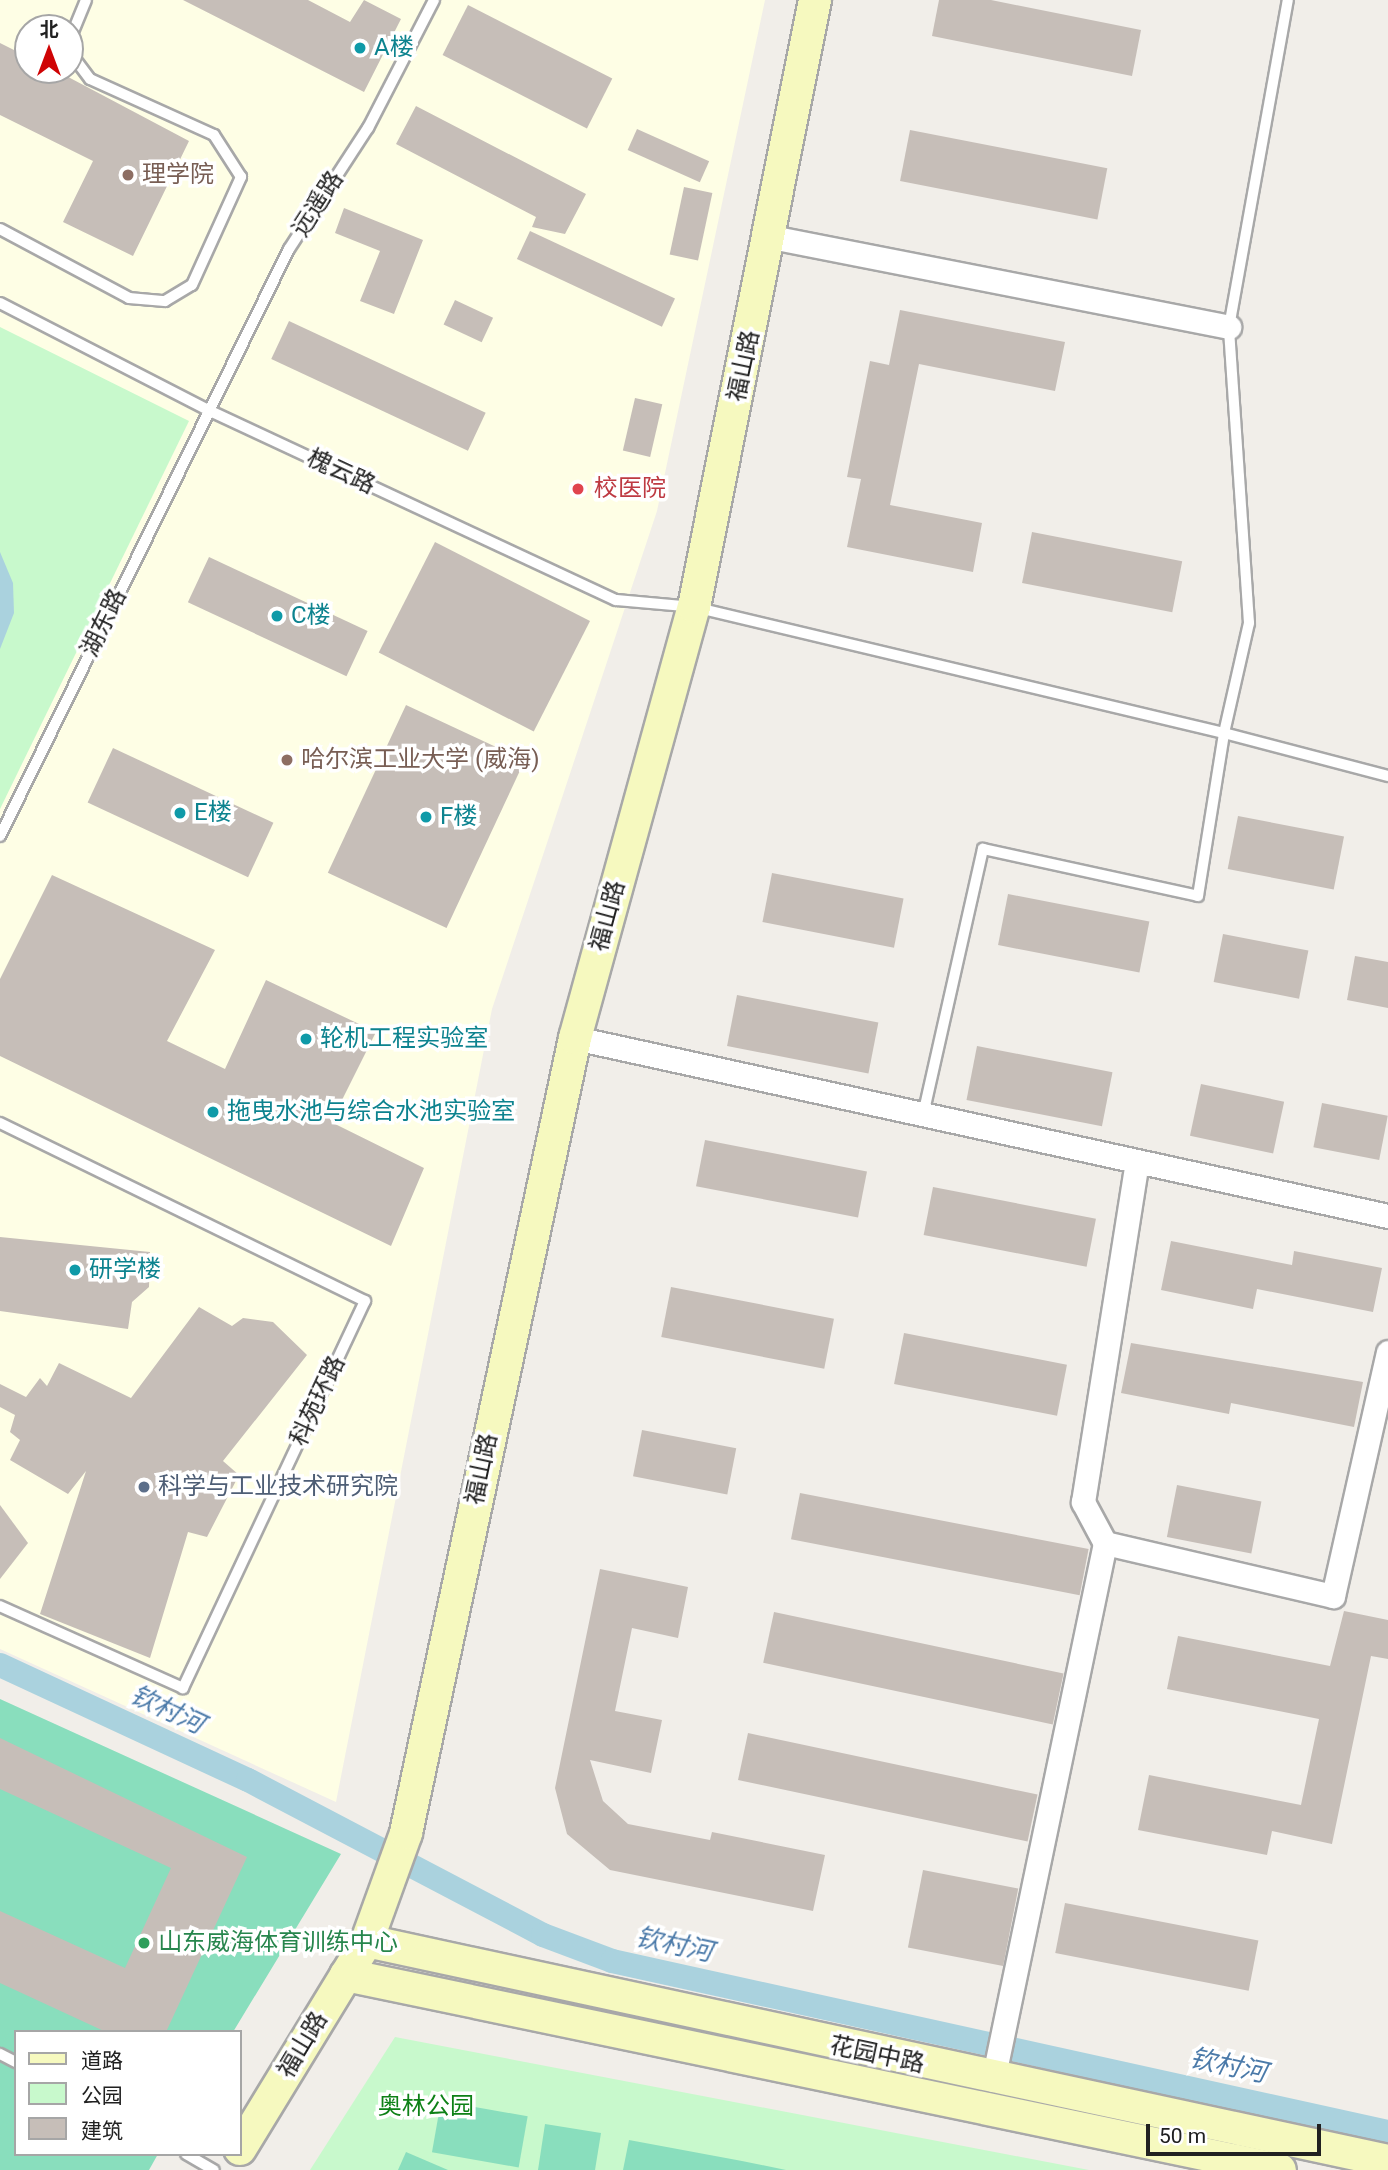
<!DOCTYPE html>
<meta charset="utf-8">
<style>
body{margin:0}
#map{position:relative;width:1388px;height:2170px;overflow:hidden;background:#f1eee9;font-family:Roboto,"Noto Sans SC",sans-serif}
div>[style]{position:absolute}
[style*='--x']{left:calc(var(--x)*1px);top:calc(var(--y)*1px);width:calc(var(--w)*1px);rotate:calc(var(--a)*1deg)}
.education>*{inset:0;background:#fefee5}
.park>*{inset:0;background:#c8f9cc}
.pitch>*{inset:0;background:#89debd;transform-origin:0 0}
.water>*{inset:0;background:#aad2de}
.canal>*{height:24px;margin:-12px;padding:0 12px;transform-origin:12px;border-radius:12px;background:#aad2de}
.building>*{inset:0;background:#c6beb8;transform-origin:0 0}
.roads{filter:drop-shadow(2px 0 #a8a8a8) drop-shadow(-2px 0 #a8a8a8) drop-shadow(0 2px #a8a8a8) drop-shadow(0 -2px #a8a8a8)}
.lane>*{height:10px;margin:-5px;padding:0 5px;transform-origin:5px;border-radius:5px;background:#fff}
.street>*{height:23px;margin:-11.5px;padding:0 11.5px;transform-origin:11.5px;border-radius:11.5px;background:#fff}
.secondary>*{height:32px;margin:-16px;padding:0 16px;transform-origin:16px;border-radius:16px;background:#f6f9bf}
.dots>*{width:19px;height:19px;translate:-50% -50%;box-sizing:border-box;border:4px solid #fff;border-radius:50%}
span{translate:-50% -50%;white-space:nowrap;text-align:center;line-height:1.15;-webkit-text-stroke:7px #fff;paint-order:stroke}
.culture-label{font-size:24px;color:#0d838f}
.left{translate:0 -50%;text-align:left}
.education-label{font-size:24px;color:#785e54}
.street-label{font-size:24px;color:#212121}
.health-label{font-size:24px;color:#be3a42}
.service-label{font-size:24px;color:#4e5e75}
.leisure-label{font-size:24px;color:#27864d}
.park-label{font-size:24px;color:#0e8117}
.water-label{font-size:26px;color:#4b7aa9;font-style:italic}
.legend{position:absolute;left:14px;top:2030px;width:228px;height:126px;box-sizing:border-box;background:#fff;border:2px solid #a6a6a6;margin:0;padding:9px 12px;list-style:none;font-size:21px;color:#212121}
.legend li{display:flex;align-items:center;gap:14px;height:35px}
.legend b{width:35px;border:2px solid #a6a6a6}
.north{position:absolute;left:14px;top:14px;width:70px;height:70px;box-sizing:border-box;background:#fff;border:2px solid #a6a6a6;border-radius:50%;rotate:0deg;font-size:19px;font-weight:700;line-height:28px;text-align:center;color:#212121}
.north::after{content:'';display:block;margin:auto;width:24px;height:32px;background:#cf0405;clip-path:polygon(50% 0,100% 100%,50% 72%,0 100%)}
.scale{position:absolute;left:1146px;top:2124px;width:175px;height:32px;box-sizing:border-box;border:4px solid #212121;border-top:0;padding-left:9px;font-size:21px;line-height:24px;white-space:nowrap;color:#212121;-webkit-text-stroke:5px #fff;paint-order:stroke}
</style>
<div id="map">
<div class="education">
<div style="clip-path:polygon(evenodd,0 0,765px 0,657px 511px,492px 1009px,336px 1802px,0 1649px,0 0,28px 28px,70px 28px,70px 70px,28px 70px,28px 28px)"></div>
</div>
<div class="park">
<div style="clip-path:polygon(0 327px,189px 421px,0 809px)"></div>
<div style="clip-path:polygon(395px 2037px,1089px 2170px,310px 2170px)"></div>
</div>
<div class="pitch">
<div style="clip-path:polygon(0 1699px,341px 1854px,233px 2032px,16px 2032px,16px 2154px,158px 2154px,149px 2170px,0 2170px)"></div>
<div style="left:441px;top:2101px;width:88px;height:52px;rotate:10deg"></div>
<div style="clip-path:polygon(545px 2124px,601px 2133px,595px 2170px,538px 2170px)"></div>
<div style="clip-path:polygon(629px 2140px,742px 2161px,786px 2170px,623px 2170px)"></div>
<div style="clip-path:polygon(406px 2152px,448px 2170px,398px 2170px)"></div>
</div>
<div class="water">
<div style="clip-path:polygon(0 552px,13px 583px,14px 613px,0 649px)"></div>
</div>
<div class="canal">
<div style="--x:0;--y:1665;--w:273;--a:24.9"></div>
<div style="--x:248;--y:1780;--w:333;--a:27.7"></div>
<div style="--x:543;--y:1935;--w:74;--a:20.6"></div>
<div style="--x:612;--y:1961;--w:795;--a:12.43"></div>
</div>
<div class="building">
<div style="clip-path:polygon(183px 0,308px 0,350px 22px,364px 0,401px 19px,364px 92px)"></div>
<div style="clip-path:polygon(939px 0,991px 0,1141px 30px,1132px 76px,932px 36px)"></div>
<div style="left:468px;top:5px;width:162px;height:56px;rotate:27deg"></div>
<div style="clip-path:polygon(0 43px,28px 57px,28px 70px,55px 70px,189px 141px,133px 256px,63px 222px,93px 161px,0 115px)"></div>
<div style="clip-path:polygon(416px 106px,586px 194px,565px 234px,532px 227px,536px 217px,396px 144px)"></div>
<div style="left:637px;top:129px;width:79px;height:23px;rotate:24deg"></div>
<div style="left:910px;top:130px;width:201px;height:52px;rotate:11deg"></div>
<div style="left:684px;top:187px;width:29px;height:69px;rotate:12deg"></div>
<div style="clip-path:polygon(344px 208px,423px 240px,394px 314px,360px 301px,380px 251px,335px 233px)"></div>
<div style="left:530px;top:231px;width:160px;height:31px;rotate:25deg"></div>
<div style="left:455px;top:300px;width:42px;height:27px;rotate:25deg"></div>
<div style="clip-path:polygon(900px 310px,1065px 342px,1055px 391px,919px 364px,890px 505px,982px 523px,973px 572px,847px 547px,861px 479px,847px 477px,870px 361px,889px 365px)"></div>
<div style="left:289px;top:321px;width:217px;height:42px;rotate:25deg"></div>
<div style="left:635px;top:398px;width:28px;height:54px;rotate:13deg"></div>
<div style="left:1032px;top:532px;width:153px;height:52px;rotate:11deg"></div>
<div style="left:435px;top:542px;width:174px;height:124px;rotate:27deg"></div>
<div style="left:209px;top:557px;width:175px;height:50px;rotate:25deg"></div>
<div style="left:406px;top:705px;width:131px;height:185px;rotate:25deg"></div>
<div style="left:113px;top:748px;width:177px;height:60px;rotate:25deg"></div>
<div style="left:1238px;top:816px;width:108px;height:54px;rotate:11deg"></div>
<div style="left:772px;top:873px;width:134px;height:50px;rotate:11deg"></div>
<div style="clip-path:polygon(52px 875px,215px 950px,167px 1041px,225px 1069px,266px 980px,376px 1032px,331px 1122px,424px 1168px,391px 1246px,0 1056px,0 979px)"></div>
<div style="left:1008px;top:894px;width:144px;height:52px;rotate:11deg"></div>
<div style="left:1223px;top:934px;width:87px;height:49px;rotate:11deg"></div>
<div style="clip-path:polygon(1355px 956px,1388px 962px,1388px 1008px,1347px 1000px)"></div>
<div style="left:737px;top:995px;width:144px;height:52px;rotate:11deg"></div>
<div style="left:977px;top:1046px;width:138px;height:55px;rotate:11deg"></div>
<div style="left:1201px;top:1084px;width:85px;height:53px;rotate:12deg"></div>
<div style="left:1322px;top:1103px;width:67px;height:45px;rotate:11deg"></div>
<div style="left:705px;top:1140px;width:165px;height:47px;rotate:11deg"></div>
<div style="left:933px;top:1187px;width:166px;height:49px;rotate:11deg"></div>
<div style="clip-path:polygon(0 1237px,150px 1252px,149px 1287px,132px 1302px,128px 1329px,0 1311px)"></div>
<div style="clip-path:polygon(1171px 1241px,1292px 1265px,1294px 1251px,1382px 1268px,1373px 1312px,1257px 1289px,1253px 1309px,1161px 1290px)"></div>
<div style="left:671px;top:1287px;width:166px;height:51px;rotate:11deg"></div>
<div style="clip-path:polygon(199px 1307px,232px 1326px,243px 1318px,273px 1322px,307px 1355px,223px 1461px,239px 1475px,207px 1537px,188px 1532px,150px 1658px,40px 1614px,86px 1471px,68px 1494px,10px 1460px,20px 1440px,10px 1432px,15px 1415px,0 1407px,0 1384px,26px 1397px,40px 1378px,47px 1386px,59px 1363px,131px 1398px)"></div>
<div style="left:904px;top:1333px;width:166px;height:52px;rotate:11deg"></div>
<div style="clip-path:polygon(1131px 1343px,1363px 1382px,1354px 1427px,1231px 1403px,1229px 1414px,1121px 1393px)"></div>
<div style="left:642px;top:1430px;width:96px;height:47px;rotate:11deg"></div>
<div style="left:1177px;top:1485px;width:86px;height:53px;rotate:11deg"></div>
<div style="left:800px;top:1493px;width:294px;height:47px;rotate:11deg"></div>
<div style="clip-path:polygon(0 1505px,28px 1543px,0 1579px)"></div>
<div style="clip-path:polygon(600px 1569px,688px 1587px,678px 1638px,632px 1628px,615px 1711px,662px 1720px,651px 1773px,590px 1760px,603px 1801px,628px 1824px,710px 1840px,712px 1832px,825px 1855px,813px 1911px,610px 1870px,567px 1834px,555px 1788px)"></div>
<div style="clip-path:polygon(1344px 1611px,1388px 1620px,1388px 1659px,1371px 1656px,1332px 1844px,1272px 1831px,1267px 1855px,1138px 1830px,1149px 1775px,1301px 1805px,1319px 1719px,1167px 1689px,1178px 1636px,1330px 1666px)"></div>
<div style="left:774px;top:1612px;width:296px;height:52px;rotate:12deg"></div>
<div style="left:748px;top:1733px;width:296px;height:48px;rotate:12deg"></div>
<div style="clip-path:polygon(0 1738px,247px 1857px,166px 2032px,106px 2032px,0 1983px,0 1911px,125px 1968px,171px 1868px,0 1789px)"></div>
<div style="left:923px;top:1870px;width:97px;height:79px;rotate:11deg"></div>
<div style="left:1065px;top:1903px;width:197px;height:51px;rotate:11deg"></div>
</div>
<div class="roads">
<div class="lane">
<div style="--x:70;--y:39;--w:42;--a:-67.7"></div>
<div style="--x:0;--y:229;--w:146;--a:28.1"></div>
<div style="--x:129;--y:298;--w:36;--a:5"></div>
<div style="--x:165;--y:301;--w:31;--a:-31"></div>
<div style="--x:192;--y:285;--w:119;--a:-65.6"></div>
<div style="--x:241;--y:177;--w:50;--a:-122.7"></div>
<div style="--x:214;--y:135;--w:136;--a:-155.7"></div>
<div style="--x:90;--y:79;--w:34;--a:-127"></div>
<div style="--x:0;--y:303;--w:234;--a:27.2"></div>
<div style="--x:208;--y:410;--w:450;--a:25"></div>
<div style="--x:616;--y:600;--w:78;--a:5.1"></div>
<div style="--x:694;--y:607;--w:545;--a:13.37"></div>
<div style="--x:1224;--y:733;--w:113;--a:-77.2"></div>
<div style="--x:1249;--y:623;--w:297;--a:-93.9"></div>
<div style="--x:1229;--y:327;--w:332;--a:-79.8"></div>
<div style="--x:0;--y:836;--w:654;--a:-63.79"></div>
<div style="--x:289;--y:249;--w:145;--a:-56.9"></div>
<div style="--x:368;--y:128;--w:144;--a:-62.7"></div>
<div style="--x:923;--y:1115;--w:273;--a:-77.3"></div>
<div style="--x:983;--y:849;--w:220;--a:12.3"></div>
<div style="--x:1198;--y:896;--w:165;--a:-80.9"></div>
<div style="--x:1224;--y:733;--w:170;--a:14.7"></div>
<div style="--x:0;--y:1123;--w:406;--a:26"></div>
<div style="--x:365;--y:1301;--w:428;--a:115.2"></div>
<div style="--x:183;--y:1688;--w:201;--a:-155.9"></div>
<div style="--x:0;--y:2054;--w:18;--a:27"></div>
<div style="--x:186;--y:2154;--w:32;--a:30"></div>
</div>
<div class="street">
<div style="--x:771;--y:237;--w:467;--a:11.1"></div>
<div style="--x:575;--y:1038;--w:832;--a:12.35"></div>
<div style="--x:1105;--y:1543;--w:234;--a:13.1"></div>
<div style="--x:1333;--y:1596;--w:250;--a:-77.3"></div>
<div style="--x:993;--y:2080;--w:549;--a:-78.22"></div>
<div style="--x:1105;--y:1543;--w:47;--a:-118.2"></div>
<div style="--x:1083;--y:1502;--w:344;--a:-81"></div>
</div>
<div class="secondary">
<div style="--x:367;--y:1941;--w:1044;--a:12.16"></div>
<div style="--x:346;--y:1975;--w:954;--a:11.79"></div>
<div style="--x:240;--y:2149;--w:244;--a:-58.6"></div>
<div style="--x:367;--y:1941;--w:115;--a:-70.1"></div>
<div style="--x:406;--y:1833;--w:813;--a:-78"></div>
<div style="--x:575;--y:1038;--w:447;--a:-74.6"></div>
<div style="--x:694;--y:607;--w:619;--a:-78.73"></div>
</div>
</div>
<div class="dots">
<div style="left:360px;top:48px;background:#0f9aa8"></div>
<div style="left:128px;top:175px;background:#8d6e63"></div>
<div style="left:578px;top:489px;background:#e0444e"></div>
<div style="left:277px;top:616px;background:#0f9aa8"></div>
<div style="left:287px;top:760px;background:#8d6e63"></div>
<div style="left:180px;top:813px;background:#0f9aa8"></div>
<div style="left:426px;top:817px;background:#0f9aa8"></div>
<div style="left:306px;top:1039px;background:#0f9aa8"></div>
<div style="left:213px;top:1112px;background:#0f9aa8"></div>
<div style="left:75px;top:1270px;background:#0f9aa8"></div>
<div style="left:144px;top:1487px;background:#5c6f8a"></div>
<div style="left:144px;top:1943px;background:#2e9e5b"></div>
</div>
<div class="culture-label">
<span class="left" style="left:374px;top:48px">A楼</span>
<span class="left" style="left:291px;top:616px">C楼</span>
<span class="left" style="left:194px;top:813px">E楼</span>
<span class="left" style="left:440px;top:817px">F楼</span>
<span class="left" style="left:320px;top:1039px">轮机工程实验室</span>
<span class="left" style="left:227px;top:1112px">拖曳水池与综合水池实验室</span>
<span class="left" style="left:89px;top:1270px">研学楼</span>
</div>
<div class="education-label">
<span class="left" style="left:142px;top:175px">理学院</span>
<span class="left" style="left:301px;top:760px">哈尔滨工业大学 (威海)</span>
</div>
<div class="street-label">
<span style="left:318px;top:204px;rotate:-57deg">远遥路</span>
<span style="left:744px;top:366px;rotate:-78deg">福山路</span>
<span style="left:341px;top:472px;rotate:25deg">槐云路</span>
<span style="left:104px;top:623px;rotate:-64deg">湖东路</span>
<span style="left:608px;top:916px;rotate:-75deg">福山路</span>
<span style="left:318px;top:1401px;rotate:-65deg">科苑环路</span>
<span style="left:482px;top:1469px;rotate:-78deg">福山路</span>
<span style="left:303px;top:2045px;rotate:-59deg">福山路</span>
<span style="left:877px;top:2055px;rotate:12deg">花园中路</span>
</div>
<div class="health-label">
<span class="left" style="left:594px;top:489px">校医院</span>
</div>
<div class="service-label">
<span class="left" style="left:158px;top:1487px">科学与工业技术研究院</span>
</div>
<div class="leisure-label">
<span class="left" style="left:158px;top:1943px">山东威海体育训练中心</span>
</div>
<div class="park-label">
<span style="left:426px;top:2107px">奥林公园</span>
</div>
<div class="water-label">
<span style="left:167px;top:1710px;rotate:25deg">钦村河</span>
<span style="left:674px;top:1945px;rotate:12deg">钦村河</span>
<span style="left:1228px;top:2066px;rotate:12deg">钦村河</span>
</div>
<ul class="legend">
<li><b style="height:9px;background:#f6f9bf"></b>道路</li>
<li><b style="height:19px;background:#c8f9cc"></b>公园</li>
<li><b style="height:19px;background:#c6beb8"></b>建筑</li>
</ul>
<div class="north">北</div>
<div class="scale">50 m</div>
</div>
